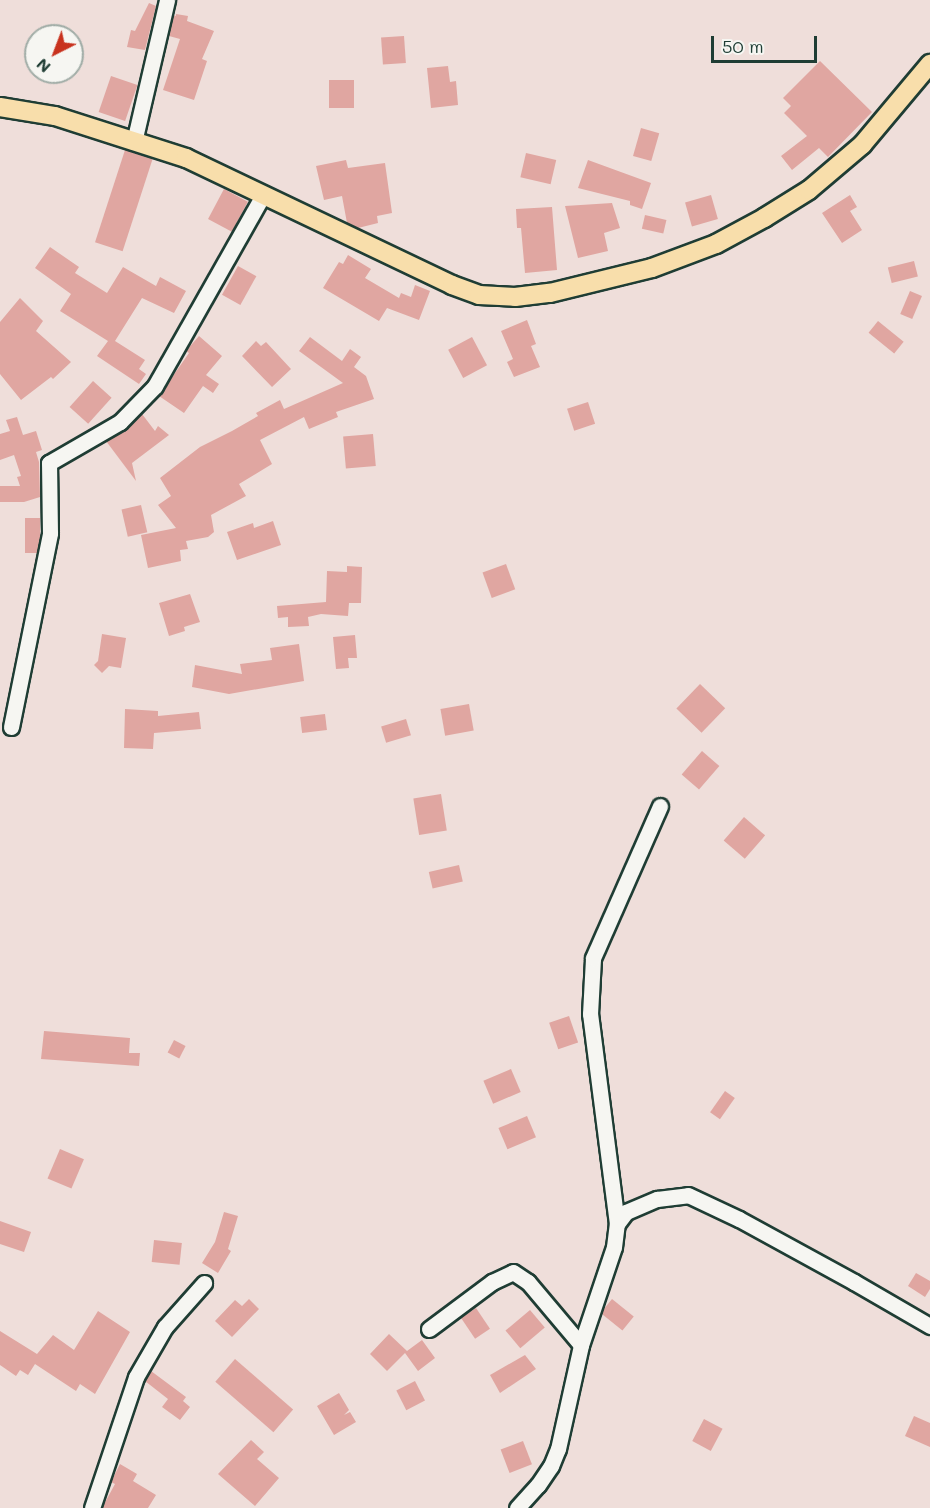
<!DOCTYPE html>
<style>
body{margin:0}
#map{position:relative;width:930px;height:1508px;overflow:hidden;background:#efdeda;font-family:Mali,sans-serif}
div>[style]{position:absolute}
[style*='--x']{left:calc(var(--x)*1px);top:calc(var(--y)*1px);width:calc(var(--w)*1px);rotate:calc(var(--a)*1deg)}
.building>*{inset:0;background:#e0a6a1;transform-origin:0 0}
.roads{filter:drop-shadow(2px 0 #1f3d34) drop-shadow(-2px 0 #1f3d34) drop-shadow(0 2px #1f3d34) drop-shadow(0 -2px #1f3d34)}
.minor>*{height:15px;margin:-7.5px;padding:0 7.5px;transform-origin:7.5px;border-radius:7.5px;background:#f6f6f2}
.major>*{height:18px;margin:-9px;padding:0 9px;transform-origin:9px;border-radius:9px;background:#f8deab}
span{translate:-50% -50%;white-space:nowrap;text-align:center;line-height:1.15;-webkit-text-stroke:5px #f6f6f2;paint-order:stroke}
.north{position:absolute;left:24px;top:24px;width:60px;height:60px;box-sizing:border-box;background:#f6f6f2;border:2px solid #a0aca6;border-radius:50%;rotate:222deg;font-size:16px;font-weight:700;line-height:24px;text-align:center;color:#1f3d34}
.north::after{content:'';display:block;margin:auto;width:21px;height:27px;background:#c8321e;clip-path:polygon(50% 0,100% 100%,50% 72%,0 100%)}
.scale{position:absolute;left:711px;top:36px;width:106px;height:27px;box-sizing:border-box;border:3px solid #1f3d34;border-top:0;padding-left:8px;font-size:18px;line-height:21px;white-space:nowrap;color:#1f3d34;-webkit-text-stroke:4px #f6f6f2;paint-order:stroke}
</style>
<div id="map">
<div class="building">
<div style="clip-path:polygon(149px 3px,156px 6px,145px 50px,127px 47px,131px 30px,135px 31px)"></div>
<div style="clip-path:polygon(176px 14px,188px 16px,187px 21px,214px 31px,202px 59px,207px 61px,194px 100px,163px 90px,180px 39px,169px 36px,173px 15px,176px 16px)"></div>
<div style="left:404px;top:36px;width:27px;height:23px;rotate:86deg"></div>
<div style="clip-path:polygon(820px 61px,872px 112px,828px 157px,819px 148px,792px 170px,781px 156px,807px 136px,784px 113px,791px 106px,783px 98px)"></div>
<div style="clip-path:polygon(448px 66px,450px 82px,456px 81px,458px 105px,431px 108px,427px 68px)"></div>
<div style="left:111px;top:76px;width:28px;height:38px;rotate:19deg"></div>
<div style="left:354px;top:80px;width:28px;height:25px;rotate:90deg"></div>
<div style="left:641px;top:128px;width:19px;height:29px;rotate:16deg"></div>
<div style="left:125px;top:150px;width:29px;height:97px;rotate:18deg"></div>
<div style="left:526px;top:153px;width:31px;height:25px;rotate:13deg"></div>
<div style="clip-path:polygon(346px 160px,348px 168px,385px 163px,392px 213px,377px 216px,378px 223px,358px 228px,347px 223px,342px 196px,324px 200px,316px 166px)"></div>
<div style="clip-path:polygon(588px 160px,651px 183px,642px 209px,630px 205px,630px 201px,578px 188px)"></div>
<div style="left:224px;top:189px;width:27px;height:34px;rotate:28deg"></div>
<div style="left:711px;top:195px;width:25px;height:27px;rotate:74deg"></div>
<div style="clip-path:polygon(850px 195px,857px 207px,850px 211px,862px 230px,842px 243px,822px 213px)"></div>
<div style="clip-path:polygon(612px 203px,620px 228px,604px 233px,608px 251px,578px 258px,565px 206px)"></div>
<div style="clip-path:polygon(552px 207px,557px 270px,525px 273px,521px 228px,517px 228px,516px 209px)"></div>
<div style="left:645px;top:215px;width:22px;height:14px;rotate:13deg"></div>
<div style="clip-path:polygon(50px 247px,79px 267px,75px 273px,107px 293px,123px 267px,156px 286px,160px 277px,186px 291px,174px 313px,142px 298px,115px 341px,145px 360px,139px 369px,146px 374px,139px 384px,97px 356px,108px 341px,60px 311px,71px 294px,35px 268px)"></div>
<div style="clip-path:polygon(348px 255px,371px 269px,365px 278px,399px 298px,401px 293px,411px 297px,415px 285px,430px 291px,419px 320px,387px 308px,379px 321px,323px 288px,339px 262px,343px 264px)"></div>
<div style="left:914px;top:261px;width:16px;height:27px;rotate:76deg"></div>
<div style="left:238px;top:266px;width:21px;height:33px;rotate:29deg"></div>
<div style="left:910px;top:291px;width:13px;height:25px;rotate:23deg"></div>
<div style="clip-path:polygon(20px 298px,43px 321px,36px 331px,71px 362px,53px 379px,51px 377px,21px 400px,0 374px,0 322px)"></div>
<div style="clip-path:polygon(527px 320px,536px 344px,531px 346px,540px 367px,514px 377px,507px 362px,513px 359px,501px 331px)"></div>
<div style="left:878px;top:321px;width:33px;height:15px;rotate:39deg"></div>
<div style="clip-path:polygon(199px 336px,222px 356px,206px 375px,219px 384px,213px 393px,203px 386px,184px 413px,159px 396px,189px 353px,186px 351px)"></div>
<div style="clip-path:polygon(310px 337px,342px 361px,350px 349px,361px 357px,354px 367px,366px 376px,374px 399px,336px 412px,338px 417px,309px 429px,304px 417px,260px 440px,272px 464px,239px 484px,246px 496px,211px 515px,214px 532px,208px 537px,186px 541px,188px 549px,180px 550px,181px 561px,148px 568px,141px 535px,176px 528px,158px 505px,171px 496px,160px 478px,200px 447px,232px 431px,258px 416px,256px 413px,280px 400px,284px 409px,343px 383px,299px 351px)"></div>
<div style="left:472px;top:337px;width:32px;height:27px;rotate:62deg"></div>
<div style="clip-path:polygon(256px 341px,261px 346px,266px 342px,291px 369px,272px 387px,242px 356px)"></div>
<div style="left:93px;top:381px;width:25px;height:35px;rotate:42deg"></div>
<div style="left:588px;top:402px;width:23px;height:22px;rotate:72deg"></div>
<div style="clip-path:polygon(142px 414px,155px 431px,158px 426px,169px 435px,132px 463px,136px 481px,106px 441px,125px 430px)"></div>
<div style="clip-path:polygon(17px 417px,23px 435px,36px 431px,42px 450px,36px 452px,39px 462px,40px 497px,24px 502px,0 502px,0 486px,20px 486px,17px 477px,21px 476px,14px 455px,0 460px,0 434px,10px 431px,6px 420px)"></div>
<div style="left:373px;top:434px;width:32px;height:30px;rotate:85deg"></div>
<div style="left:141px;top:505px;width:28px;height:20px;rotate:77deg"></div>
<div style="left:25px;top:518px;width:15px;height:35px"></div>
<div style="clip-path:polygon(273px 521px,281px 545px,237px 560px,227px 532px,253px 523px,254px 528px)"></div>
<div style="left:506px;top:564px;width:27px;height:25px;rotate:70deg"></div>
<div style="clip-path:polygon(347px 566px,362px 567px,361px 603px,349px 603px,348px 616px,321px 614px,308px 617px,309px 626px,288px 627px,288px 617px,278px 618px,277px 606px,326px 602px,327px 571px,347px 572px)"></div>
<div style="clip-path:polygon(190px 594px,200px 622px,184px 627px,185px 631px,169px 636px,159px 603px)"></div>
<div style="clip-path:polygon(102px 634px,126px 638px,121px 668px,109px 666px,102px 673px,94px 665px,98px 661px)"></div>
<div style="clip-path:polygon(355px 635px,357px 658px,348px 658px,349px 668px,336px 669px,333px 637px)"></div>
<div style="clip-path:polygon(299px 644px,304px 681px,229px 694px,192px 687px,195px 665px,242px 674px,240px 664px,272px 660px,270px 648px)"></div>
<div style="left:700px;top:684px;width:35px;height:34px;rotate:44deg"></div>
<div style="left:469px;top:704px;width:27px;height:29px;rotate:80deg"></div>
<div style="clip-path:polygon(125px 709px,158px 711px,158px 716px,199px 712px,201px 729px,154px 733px,153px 749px,124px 748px)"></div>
<div style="left:325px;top:714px;width:16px;height:25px;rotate:83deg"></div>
<div style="left:406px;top:719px;width:17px;height:26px;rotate:73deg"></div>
<div style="left:702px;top:751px;width:23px;height:31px;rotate:41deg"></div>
<div style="left:441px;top:794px;width:37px;height:28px;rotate:81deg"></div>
<div style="left:744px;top:817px;width:28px;height:31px;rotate:41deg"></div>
<div style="left:459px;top:865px;width:17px;height:31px;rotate:77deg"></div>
<div style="left:569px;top:1016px;width:28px;height:21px;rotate:71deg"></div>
<div style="clip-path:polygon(44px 1031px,130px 1038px,129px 1053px,140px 1053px,139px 1066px,41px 1059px)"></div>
<div style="left:174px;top:1040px;width:13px;height:14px;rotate:27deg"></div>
<div style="left:511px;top:1069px;width:25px;height:30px;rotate:67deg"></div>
<div style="left:725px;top:1091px;width:12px;height:26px;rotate:35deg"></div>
<div style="left:527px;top:1116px;width:23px;height:31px;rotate:67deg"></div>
<div style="left:60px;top:1149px;width:26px;height:32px;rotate:23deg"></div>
<div style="clip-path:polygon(224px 1212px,238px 1216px,228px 1249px,231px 1251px,218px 1273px,202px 1263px,215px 1242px)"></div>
<div style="clip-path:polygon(0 1221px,31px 1232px,24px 1252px,0 1244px)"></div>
<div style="left:154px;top:1240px;width:28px;height:22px;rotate:6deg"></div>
<div style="clip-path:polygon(916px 1273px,930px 1281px,930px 1289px,925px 1297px,908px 1286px)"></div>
<div style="clip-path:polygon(249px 1299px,259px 1309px,232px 1337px,215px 1321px,235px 1300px,242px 1306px)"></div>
<div style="left:612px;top:1299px;width:28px;height:18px;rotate:39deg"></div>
<div style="left:476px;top:1308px;width:25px;height:18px;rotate:56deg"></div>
<div style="left:530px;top:1310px;width:23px;height:32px;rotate:50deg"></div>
<div style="clip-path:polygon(98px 1311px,130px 1332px,95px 1394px,80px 1384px,76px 1391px,35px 1364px,28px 1375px,20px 1370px,16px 1376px,0 1365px,0 1331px,37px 1354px,53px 1335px,74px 1350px)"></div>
<div style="clip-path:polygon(389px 1334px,407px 1351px,422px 1340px,435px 1358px,418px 1371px,405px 1353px,387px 1371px,370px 1354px)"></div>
<div style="clip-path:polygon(525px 1355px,536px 1369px,500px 1393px,490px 1375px)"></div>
<div style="left:235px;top:1359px;width:77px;height:30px;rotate:41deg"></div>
<div style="clip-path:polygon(151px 1371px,186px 1397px,183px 1401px,190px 1407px,180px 1420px,162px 1407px,168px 1399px,145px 1381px)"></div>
<div style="left:415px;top:1381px;width:22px;height:21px;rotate:63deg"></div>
<div style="clip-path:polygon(339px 1393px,349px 1410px,344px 1415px,350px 1412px,356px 1422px,334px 1435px,317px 1406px)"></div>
<div style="clip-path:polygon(914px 1416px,930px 1423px,930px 1447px,905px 1436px)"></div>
<div style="left:704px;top:1419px;width:21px;height:25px;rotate:28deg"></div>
<div style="clip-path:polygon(251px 1440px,264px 1452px,257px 1459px,279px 1478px,255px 1506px,218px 1474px)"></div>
<div style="left:523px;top:1441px;width:25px;height:24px;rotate:69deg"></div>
<div style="clip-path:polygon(120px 1464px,137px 1474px,133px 1481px,156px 1495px,148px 1508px,102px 1508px,115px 1484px,111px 1482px)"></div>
</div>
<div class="roads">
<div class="minor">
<div style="--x:134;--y:142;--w:146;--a:-76.9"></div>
<div style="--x:11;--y:727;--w:198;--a:-78.6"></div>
<div style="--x:50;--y:533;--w:70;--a:-90.8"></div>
<div style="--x:49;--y:463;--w:82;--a:-30"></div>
<div style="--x:120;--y:422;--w:50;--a:-45.8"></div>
<div style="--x:155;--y:386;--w:219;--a:-60.5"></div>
<div style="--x:617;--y:1224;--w:212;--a:-97.3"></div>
<div style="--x:590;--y:1014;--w:56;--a:-86.9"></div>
<div style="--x:593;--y:958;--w:166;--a:-66.2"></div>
<div style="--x:429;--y:1329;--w:79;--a:-36.7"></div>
<div style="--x:492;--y:1282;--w:23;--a:-25"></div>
<div style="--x:513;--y:1272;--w:18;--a:34"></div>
<div style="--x:528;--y:1282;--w:82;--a:49.9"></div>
<div style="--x:92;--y:1508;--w:138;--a:-71.4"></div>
<div style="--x:136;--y:1377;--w:58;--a:-59.9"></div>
<div style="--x:165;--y:1327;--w:59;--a:-48.4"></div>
<div style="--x:517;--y:1508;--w:31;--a:-48"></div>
<div style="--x:538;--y:1485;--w:23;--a:-56"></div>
<div style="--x:551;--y:1466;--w:18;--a:-68"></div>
<div style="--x:558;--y:1449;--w:107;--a:-77.5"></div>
<div style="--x:581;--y:1345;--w:103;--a:-71.4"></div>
<div style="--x:614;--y:1247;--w:23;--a:-83"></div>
<div style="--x:617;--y:1224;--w:15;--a:-53"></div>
<div style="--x:626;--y:1212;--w:34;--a:-23"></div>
<div style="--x:657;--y:1199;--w:31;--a:-7"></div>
<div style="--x:688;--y:1195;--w:56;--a:25.2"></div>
<div style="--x:739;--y:1219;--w:131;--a:28.7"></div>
<div style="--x:854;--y:1282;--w:88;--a:30.1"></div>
</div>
<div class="major">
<div style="--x:0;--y:107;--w:56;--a:9.3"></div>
<div style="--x:55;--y:116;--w:138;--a:17.8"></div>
<div style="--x:186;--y:158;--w:295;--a:25.5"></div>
<div style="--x:452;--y:285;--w:29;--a:20"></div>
<div style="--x:479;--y:295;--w:36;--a:3"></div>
<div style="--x:515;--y:297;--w:35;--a:-7"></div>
<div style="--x:550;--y:293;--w:105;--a:-13.8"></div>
<div style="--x:652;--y:268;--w:68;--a:-20.6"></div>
<div style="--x:716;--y:244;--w:55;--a:-28.4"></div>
<div style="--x:764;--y:218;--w:53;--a:-31.9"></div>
<div style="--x:809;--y:190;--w:70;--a:-40.3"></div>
<div style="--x:862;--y:145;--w:106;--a:-50"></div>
</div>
</div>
<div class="north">N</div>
<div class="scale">50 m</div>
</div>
